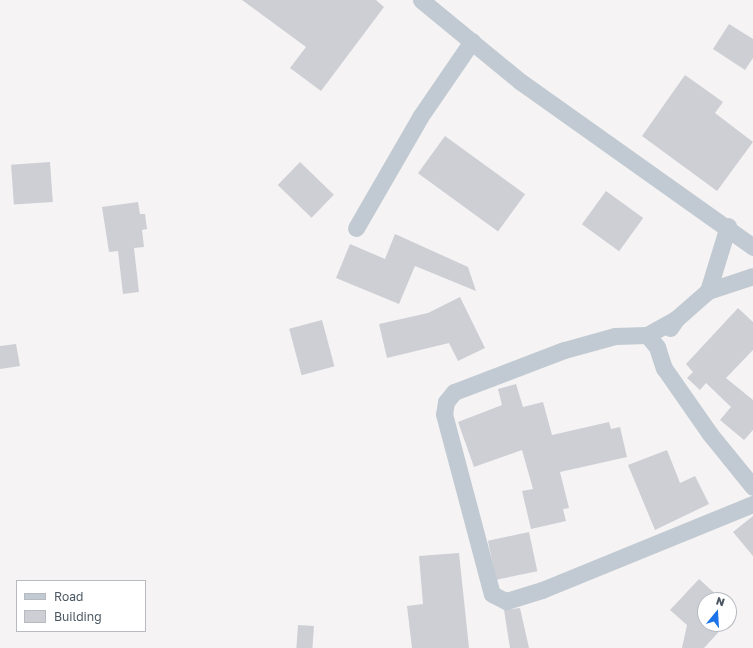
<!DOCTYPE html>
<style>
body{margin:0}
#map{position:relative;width:753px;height:648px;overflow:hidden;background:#f5f3f3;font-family:"Golos Text",sans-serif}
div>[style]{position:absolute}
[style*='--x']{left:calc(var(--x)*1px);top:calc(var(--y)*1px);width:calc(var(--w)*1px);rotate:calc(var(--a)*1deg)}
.building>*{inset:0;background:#cdcfd5;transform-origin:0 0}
.street>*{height:17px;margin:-8.5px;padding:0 8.5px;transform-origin:8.5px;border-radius:8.5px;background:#c1cad2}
span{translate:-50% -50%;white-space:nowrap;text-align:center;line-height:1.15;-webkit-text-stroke:3px #fff;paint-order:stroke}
.legend{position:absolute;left:16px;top:580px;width:130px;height:52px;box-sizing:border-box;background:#fff;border:1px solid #b7bbc0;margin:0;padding:5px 7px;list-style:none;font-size:12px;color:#4a5661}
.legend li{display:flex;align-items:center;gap:8px;height:20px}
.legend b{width:20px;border:1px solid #b7bbc0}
.north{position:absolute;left:697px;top:592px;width:40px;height:40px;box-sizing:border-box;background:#fff;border:1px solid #b7bbc0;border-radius:50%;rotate:18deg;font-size:11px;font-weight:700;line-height:16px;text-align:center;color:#4a5661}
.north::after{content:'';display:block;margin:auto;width:14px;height:18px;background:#1a73e8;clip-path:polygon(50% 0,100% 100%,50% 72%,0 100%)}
</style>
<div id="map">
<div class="building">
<div style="clip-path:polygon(242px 0,376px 0,384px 7px,321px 91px,290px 68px,306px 47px)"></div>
<div style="clip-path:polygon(729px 24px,753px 39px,753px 58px,745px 70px,713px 49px)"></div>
<div style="clip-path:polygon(685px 75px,723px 102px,715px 113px,753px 142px,717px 191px,642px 136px)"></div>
<div style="left:445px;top:136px;width:99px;height:46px;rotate:36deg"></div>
<div style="left:50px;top:162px;width:40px;height:39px;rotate:86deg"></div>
<div style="left:300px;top:162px;width:47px;height:32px;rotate:44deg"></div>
<div style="left:606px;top:191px;width:46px;height:41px;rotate:36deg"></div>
<div style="clip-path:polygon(138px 202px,140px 214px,145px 214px,147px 229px,142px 230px,144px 247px,134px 248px,139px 292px,123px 294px,118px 251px,109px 252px,102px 207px)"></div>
<div style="clip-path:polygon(395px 234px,468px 267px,476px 291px,415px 266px,399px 304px,336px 278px,350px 244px,385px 259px)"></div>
<div style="clip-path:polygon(460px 297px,485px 348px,458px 361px,449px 343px,387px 358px,379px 324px,428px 313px)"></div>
<div style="clip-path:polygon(738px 308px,753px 322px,753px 350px,726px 378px,753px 400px,753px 430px,744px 440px,720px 420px,731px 407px,706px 383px,700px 390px,687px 378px,693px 372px,686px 364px)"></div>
<div style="left:322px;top:320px;width:48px;height:34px;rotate:75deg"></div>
<div style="clip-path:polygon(16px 344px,20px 366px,0 369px,0 346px)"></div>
<div style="clip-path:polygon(516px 384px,523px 407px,543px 402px,552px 435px,609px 422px,611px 429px,620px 427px,627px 457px,560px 472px,569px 508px,563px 509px,566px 521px,531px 529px,522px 491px,533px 489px,522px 450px,474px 467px,458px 422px,502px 405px,498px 389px)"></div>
<div style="clip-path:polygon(667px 450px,680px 483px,695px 476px,709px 504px,655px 530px,628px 465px)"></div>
<div style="clip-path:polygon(753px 516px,753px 556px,733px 532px)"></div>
<div style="left:529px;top:532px;width:40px;height:42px;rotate:78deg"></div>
<div style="clip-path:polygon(459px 553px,469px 648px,412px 648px,407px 606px,423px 604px,419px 556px)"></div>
<div style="clip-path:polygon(699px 579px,722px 600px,705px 600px,705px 624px,726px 624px,704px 648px,682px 648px,687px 625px,670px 610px)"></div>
<div style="clip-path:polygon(520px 608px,529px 648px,510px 648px,504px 610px)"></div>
<div style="left:298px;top:625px;width:16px;height:23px;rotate:4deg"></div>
</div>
<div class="street">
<div style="--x:421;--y:0;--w:129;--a:39.4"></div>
<div style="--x:521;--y:82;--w:285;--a:35.4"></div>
<div style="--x:356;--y:228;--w:128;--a:-60"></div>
<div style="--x:420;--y:117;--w:92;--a:-55.6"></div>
<div style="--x:708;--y:291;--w:68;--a:-72.9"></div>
<div style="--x:676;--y:319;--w:33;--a:151"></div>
<div style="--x:647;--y:335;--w:32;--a:178"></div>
<div style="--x:615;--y:336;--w:53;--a:164.6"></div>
<div style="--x:564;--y:350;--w:118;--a:159.1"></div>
<div style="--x:454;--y:392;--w:13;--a:129"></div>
<div style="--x:446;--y:402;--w:12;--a:99"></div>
<div style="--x:444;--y:414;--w:186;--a:75.1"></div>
<div style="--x:492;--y:594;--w:16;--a:27"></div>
<div style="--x:506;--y:601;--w:38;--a:-17"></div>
<div style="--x:542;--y:590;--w:228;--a:-22.2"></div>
<div style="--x:670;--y:328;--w:11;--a:-56"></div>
<div style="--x:676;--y:319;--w:43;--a:-41.2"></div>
<div style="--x:708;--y:291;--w:47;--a:-18.4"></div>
<div style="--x:647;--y:335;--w:16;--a:50"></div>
<div style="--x:657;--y:347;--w:22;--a:72"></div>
<div style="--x:664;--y:368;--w:80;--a:55.1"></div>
<div style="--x:710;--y:434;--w:68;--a:50.9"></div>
</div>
<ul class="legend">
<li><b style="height:5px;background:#c1cad2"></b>Road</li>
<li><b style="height:11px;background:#cdcfd5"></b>Building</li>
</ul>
<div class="north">N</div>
</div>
